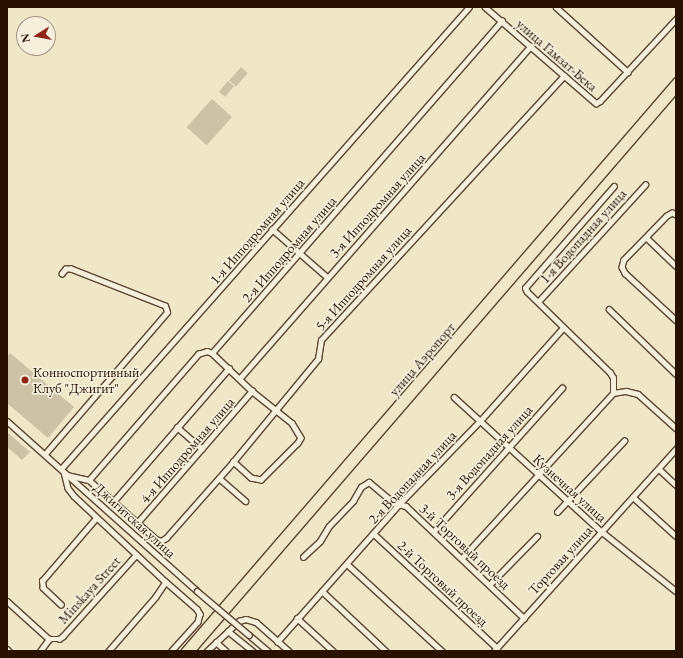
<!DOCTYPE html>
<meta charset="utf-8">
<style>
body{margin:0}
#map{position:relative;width:683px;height:658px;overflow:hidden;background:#f0e6c8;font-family:"EB Garamond",serif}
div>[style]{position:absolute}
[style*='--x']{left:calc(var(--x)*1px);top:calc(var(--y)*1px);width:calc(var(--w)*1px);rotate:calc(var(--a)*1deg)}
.green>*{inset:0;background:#cec2a6;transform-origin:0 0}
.roads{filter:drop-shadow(1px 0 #5b4632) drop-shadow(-1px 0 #5b4632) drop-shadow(0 1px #5b4632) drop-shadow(0 -1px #5b4632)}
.minor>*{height:4.5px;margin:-2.25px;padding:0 2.25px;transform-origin:2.25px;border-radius:2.25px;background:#f5efdb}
.major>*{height:5.5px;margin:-2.75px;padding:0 2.75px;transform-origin:2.75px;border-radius:2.75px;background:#f0e6c8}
.bridges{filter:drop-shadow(1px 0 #5b4632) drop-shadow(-1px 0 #5b4632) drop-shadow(0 1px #5b4632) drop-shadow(0 -1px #5b4632)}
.minor-bridge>*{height:4.5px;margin:-2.25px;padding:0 2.25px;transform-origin:2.25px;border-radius:2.25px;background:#f5efdb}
.dots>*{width:11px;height:11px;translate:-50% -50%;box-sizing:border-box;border:2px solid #f5efdb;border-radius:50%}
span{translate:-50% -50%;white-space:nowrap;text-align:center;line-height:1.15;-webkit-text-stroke:3.5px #f5efdb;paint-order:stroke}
.street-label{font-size:14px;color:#291100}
.poi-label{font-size:14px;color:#291100}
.left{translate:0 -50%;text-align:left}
.frame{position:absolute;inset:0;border:8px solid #291100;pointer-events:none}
.north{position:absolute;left:16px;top:16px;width:40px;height:40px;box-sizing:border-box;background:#f5efdb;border:1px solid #a39683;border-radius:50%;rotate:259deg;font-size:11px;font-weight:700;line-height:16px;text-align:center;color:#291100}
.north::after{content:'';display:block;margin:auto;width:14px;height:18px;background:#8f2418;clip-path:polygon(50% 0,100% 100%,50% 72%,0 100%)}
</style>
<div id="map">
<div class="green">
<div style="left:241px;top:67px;width:9px;height:18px;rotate:41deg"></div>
<div style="left:228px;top:81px;width:8px;height:14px;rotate:40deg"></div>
<div style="left:212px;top:99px;width:27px;height:38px;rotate:42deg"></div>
<div style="clip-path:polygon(10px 353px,74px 407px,48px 438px,7px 403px,7px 357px)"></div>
<div style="clip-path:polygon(7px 432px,30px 452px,22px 460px,7px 447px)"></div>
</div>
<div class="roads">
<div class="minor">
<div style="--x:485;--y:7;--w:147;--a:40.9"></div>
<div style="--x:596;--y:103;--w:4;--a:-27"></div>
<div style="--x:600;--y:101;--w:112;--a:-47.2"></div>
<div style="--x:556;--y:7;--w:97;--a:42.1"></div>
<div style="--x:676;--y:215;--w:4;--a:-153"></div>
<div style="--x:672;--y:213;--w:6;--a:149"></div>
<div style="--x:667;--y:216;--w:62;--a:134.3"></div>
<div style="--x:624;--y:260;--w:7;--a:106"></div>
<div style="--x:622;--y:267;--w:7;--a:63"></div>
<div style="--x:625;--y:273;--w:69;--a:42.7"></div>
<div style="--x:272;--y:229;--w:73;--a:41.1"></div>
<div style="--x:647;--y:238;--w:40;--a:44"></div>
<div style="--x:538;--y:302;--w:159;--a:-47.6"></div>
<div style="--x:609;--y:309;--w:93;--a:44.1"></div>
<div style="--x:212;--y:353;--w:55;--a:43.5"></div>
<div style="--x:252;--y:391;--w:51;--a:38.7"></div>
<div style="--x:292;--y:423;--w:17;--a:59"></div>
<div style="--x:301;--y:438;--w:6;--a:121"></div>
<div style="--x:298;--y:443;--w:52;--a:135"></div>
<div style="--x:261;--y:480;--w:10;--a:-169"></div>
<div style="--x:251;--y:478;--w:24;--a:-138"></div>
<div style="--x:240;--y:378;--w:441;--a:-48.8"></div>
<div style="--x:613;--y:393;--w:15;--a:-90"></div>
<div style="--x:613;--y:378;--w:6;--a:-121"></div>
<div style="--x:610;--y:373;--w:116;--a:-135.7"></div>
<div style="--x:527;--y:292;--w:4;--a:-117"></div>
<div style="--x:525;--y:288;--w:135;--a:-48.9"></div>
<div style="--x:613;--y:393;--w:13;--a:-9"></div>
<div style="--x:626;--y:391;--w:12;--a:14"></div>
<div style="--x:638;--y:394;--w:51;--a:41.8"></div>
<div style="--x:454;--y:397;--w:199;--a:42.4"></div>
<div style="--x:601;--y:531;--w:96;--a:38.7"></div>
<div style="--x:7;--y:421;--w:255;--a:41.8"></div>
<div style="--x:177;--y:427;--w:33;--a:41"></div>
<div style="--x:45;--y:454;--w:187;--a:-49.3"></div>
<div style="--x:167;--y:312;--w:6;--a:-108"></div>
<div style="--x:165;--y:306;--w:101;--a:-158.5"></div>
<div style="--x:71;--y:269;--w:5;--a:180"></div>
<div style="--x:66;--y:269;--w:6;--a:129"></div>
<div style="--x:61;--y:469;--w:616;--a:-48.55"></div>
<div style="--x:659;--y:469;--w:23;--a:43"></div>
<div style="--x:64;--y:472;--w:16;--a:76"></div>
<div style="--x:68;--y:488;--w:10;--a:53"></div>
<div style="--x:74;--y:496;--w:126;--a:43.1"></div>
<div style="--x:166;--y:582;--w:18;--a:124"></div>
<div style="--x:156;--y:597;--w:72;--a:131"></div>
<div style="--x:67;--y:475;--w:23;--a:13"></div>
<div style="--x:89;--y:480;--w:89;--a:41.4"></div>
<div style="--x:156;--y:539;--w:5;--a:22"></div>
<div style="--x:161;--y:541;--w:6;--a:-31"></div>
<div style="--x:166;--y:538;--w:101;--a:-48.6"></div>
<div style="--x:233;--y:462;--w:134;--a:-50.5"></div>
<div style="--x:318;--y:359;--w:19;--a:-81"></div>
<div style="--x:321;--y:340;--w:359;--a:-47.4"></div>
<div style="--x:219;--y:478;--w:35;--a:41"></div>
<div style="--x:89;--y:480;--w:167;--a:-49.1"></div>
<div style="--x:198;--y:354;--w:9;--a:-18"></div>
<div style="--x:207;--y:351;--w:5;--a:22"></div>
<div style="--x:212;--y:353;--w:441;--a:-48.9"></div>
<div style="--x:633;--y:497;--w:58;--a:42.2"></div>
<div style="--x:113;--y:502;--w:177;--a:-49.1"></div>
<div style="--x:557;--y:512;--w:98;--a:-46.7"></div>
<div style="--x:138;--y:522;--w:174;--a:-49"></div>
<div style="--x:434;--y:531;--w:192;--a:-48.2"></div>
<div style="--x:374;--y:534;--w:168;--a:42.8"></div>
<div style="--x:303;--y:557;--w:23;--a:-43"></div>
<div style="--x:320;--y:541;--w:17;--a:-59"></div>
<div style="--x:329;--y:526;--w:35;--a:-46"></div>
<div style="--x:353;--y:501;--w:16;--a:-60"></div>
<div style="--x:361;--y:487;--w:9;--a:-32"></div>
<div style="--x:369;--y:482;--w:33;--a:40"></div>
<div style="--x:394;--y:503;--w:12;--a:14"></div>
<div style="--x:406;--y:506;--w:163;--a:43.5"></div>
<div style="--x:462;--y:558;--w:224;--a:-47.5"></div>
<div style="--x:347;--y:564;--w:129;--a:42.5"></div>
<div style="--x:166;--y:582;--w:41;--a:41.1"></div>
<div style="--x:197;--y:609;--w:6;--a:59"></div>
<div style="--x:200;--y:614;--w:8;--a:104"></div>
<div style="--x:198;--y:622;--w:39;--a:132"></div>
<div style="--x:490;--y:584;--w:67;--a:-45.6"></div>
<div style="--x:322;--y:591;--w:88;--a:43.2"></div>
<div style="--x:7;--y:601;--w:57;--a:42.1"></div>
<div style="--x:61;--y:605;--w:25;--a:-137"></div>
<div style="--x:43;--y:588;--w:7;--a:-98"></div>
<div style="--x:42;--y:581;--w:83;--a:-49.4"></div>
<div style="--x:297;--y:618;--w:49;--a:42.5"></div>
<div style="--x:228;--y:631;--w:32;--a:39"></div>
<div style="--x:249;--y:635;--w:25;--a:40"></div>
<div style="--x:216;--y:642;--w:13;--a:42"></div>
<div style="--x:277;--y:642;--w:183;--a:-48.5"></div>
<div style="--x:398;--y:505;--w:117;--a:-45.7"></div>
<div style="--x:480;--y:421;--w:125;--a:-48.3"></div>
<div style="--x:7;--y:649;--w:3;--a:45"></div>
<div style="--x:40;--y:651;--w:15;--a:-53"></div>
<div style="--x:49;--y:639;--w:10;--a:0"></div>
<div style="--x:59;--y:639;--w:5;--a:-37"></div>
<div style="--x:63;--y:636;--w:109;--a:-48"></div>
<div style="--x:207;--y:651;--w:44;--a:-43.2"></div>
<div style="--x:239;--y:621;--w:7;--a:-16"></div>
<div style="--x:246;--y:619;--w:10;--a:17"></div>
<div style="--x:256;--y:622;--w:44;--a:41.3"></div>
<div style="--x:494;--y:651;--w:272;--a:-48"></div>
</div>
<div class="major">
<div style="--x:185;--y:651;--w:752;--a:-49.21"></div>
<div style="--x:192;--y:651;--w:741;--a:-49.21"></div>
</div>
</div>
<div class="bridges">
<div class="minor-bridge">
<div style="--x:197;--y:591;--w:68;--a:40.2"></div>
</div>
</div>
<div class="dots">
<div style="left:25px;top:380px;background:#8f2418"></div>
</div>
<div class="street-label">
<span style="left:557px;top:55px;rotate:41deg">улица Гамзат-Бека</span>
<span style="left:377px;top:205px;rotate:-48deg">3-я Ипподромная улица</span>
<span style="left:257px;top:231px;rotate:-49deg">1-я Ипподромная улица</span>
<span style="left:583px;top:236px;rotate:-48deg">1-я Водопадная улица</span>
<span style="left:289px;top:249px;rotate:-49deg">2-я Ипподромная улица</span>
<span style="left:363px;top:278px;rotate:-48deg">5-я Ипподромная улица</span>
<span style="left:422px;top:359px;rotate:-49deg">улица Аэропорт</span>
<span style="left:187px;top:450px;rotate:-49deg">4-я Ипподромная улица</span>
<span style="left:489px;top:452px;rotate:-48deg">3-я Водопадная улица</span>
<span style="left:412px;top:477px;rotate:-47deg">2-я Водопадная улица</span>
<span style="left:570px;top:488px;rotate:42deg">Кузнечная улица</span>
<span style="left:135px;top:520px;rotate:42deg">Джигитская улица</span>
<span style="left:465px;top:546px;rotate:43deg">3-й Торговый проезд</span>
<span style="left:560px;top:560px;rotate:-48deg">Торговая улица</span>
<span style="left:443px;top:583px;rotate:43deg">2-й Торговый проезд</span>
<span style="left:89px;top:590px;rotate:-48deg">Minskaya Street</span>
</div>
<div class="poi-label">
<span class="left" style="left:33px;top:380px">Конноспортивный<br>Клуб "Джигит"</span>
</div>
<div class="frame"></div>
<div class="north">N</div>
</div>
